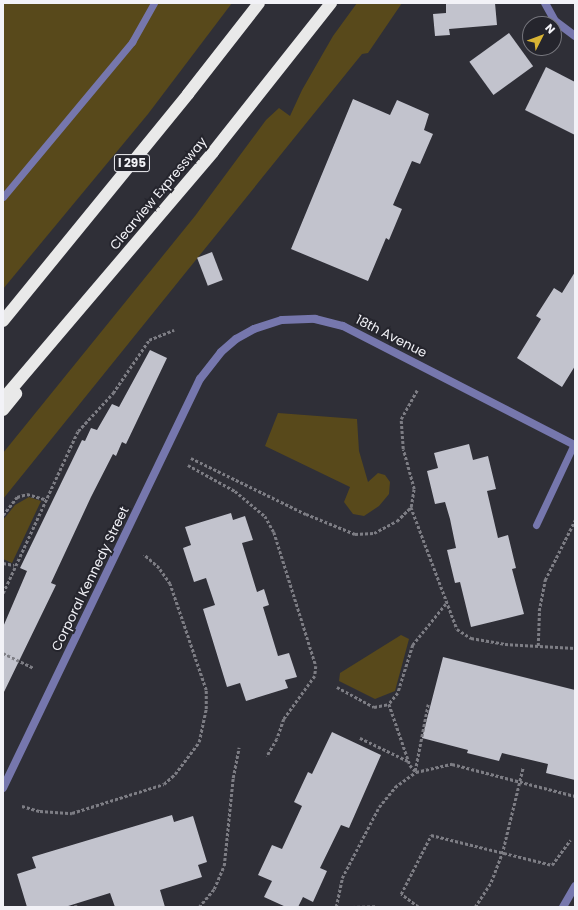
<!DOCTYPE html>
<style>
body{margin:0}
#map{position:relative;width:578px;height:910px;overflow:hidden;background:#2f2f37;font-family:Poppins,sans-serif}
div>[style]{position:absolute}
[style*='--x']{left:calc(var(--x)*1px);top:calc(var(--y)*1px);width:calc(var(--w)*1px);rotate:calc(var(--a)*1deg)}
.green>*{inset:0;background:#58491b}
.building>*{inset:0;background:#c2c3cd;transform-origin:0 0}
.path>*{height:2.5px;margin-top:-1.25px;transform-origin:0;background:repeating-linear-gradient(90deg,#7d7d84 0 3px,transparent 0 5px)}
.lane>*{height:7px;margin:-3.5px;padding:0 3.5px;transform-origin:3.5px;border-radius:3.5px;background:#7677ad}
.street>*{height:8px;margin:-4px;padding:0 4px;transform-origin:4px;border-radius:4px;background:#7677ad}
.highway>*{height:12px;margin:-6px;padding:0 6px;transform-origin:6px;border-radius:6px;background:#e9e9e9}
span{translate:-50% -50%;white-space:nowrap;text-align:center;line-height:1.15;-webkit-text-stroke:4px #25252d;paint-order:stroke}
.shield-label span{padding:1px 3px;background:#25252d;border:1px solid;border-radius:3px;-webkit-text-stroke-width:0}
.shield-label{font-size:12px;color:#f2f2f7;font-weight:700}
.street-label{font-size:13px;color:#f2f2f7}
.frame{position:absolute;inset:0;border:4px solid #f2f2f7;pointer-events:none}
.north{position:absolute;left:522px;top:16px;width:40px;height:40px;box-sizing:border-box;background:#25252d;border:1px solid #77777e;border-radius:50%;rotate:48deg;font-size:11px;font-weight:700;line-height:16px;text-align:center;color:#f2f2f7}
.north::after{content:'';display:block;margin:auto;width:14px;height:18px;background:#d9b434;clip-path:polygon(50% 0,100% 100%,50% 72%,0 100%)}
</style>
<div id="map">
<div class="green">
<div style="clip-path:polygon(3px 3px,232px 3px,148px 114px,3px 289px)"></div>
<div style="clip-path:polygon(357px 3px,402px 3px,368px 53px,362px 54px,3px 499px,3px 453px,195px 216px,266px 120px,279px 108px,290px 116px,302px 90px,333px 36px)"></div>
<div style="clip-path:polygon(278px 413px,357px 419px,359px 451px,368px 482px,378px 473px,385px 475px,390px 482px,389px 494px,379px 506px,364px 516px,353px 514px,344px 502px,350px 487px,265px 446px)"></div>
<div style="clip-path:polygon(29px 497px,41px 501px,12px 563px,3px 559px,3px 520px,15px 505px)"></div>
<div style="clip-path:polygon(401px 635px,409px 639px,395px 691px,375px 699px,339px 681px,340px 673px)"></div>
</div>
<div class="building">
<div style="clip-path:polygon(446px 3px,495px 3px,497px 25px,449px 29px,450px 35px,435px 36px,433px 14px,446px 13px)"></div>
<div style="left:509px;top:33px;width:41px;height:49px;rotate:54deg"></div>
<div style="clip-path:polygon(546px 67px,575px 82px,575px 135px,525px 110px)"></div>
<div style="clip-path:polygon(353px 99px,390px 115px,397px 100px,429px 114px,424px 130px,433px 134px,420px 164px,412px 161px,393px 205px,402px 209px,389px 240px,386px 238px,368px 281px,291px 249px)"></div>
<div style="left:212px;top:252px;width:30px;height:16px;rotate:69deg"></div>
<div style="clip-path:polygon(575px 272px,575px 366px,562px 387px,517px 358px,541px 319px,536px 316px,554px 288px,562px 293px)"></div>
<div style="clip-path:polygon(150px 350px,167px 358px,126px 444px,122px 442px,116px 456px,113px 454px,91px 497px,51px 583px,56px 585px,3px 694px,3px 627px,27px 571px,20px 568px,82px 440px,85px 441px,91px 428px,97px 430px,112px 404px,119px 407px)"></div>
<div style="clip-path:polygon(469px 444px,473px 460px,488px 456px,496px 489px,487px 491px,498px 538px,508px 535px,516px 568px,512px 569px,524px 614px,471px 627px,460px 582px,455px 583px,447px 550px,456px 548px,450px 519px,445px 502px,435px 504px,427px 471px,438px 468px,434px 453px)"></div>
<div style="clip-path:polygon(231px 513px,233px 520px,245px 516px,253px 540px,242px 543px,257px 592px,264px 589px,269px 605px,263px 607px,278px 656px,289px 653px,297px 677px,285px 680px,288px 688px,246px 701px,240px 683px,227px 687px,203px 609px,215px 605px,206px 578px,194px 582px,183px 548px,191px 545px,185px 527px)"></div>
<div style="clip-path:polygon(443px 657px,575px 690px,575px 780px,546px 773px,548px 764px,502px 753px,499px 761px,467px 753px,468px 750px,422px 738px)"></div>
<div style="clip-path:polygon(332px 732px,381px 755px,349px 828px,341px 825px,320px 868px,327px 871px,313px 902px,303px 897px,298px 907px,286px 907px,264px 897px,272px 881px,258px 875px,272px 845px,282px 849px,302px 806px,294px 802px,308px 772px,312px 774px)"></div>
<div style="clip-path:polygon(172px 815px,174px 822px,193px 816px,207px 862px,198px 865px,202px 877px,160px 890px,165px 907px,115px 907px,110px 893px,65px 907px,27px 907px,17px 874px,36px 868px,32px 857px)"></div>
</div>
<div class="path">
<div style="--x:191;--y:458;--w:128;--a:26"></div>
<div style="--x:306;--y:514;--w:53;--a:22.2"></div>
<div style="--x:355;--y:534;--w:19;--a:-3"></div>
<div style="--x:374;--y:533;--w:26;--a:-28"></div>
<div style="--x:397;--y:521;--w:20;--a:-45"></div>
<div style="--x:411;--y:507;--w:130;--a:69.3"></div>
<div style="--x:457;--y:629;--w:17;--a:33"></div>
<div style="--x:471;--y:638;--w:35;--a:10"></div>
<div style="--x:505;--y:644;--w:70;--a:3.3"></div>
<div style="--x:188;--y:465;--w:54;--a:29"></div>
<div style="--x:235;--y:491;--w:39;--a:40"></div>
<div style="--x:265;--y:516;--w:18;--a:61"></div>
<div style="--x:274;--y:532;--w:140;--a:72.6"></div>
<div style="--x:316;--y:666;--w:10;--a:96"></div>
<div style="--x:315;--y:676;--w:53;--a:125.8"></div>
<div style="--x:284;--y:719;--w:21;--a:109"></div>
<div style="--x:277;--y:739;--w:20;--a:120"></div>
<div style="--x:411;--y:507;--w:18;--a:-81"></div>
<div style="--x:414;--y:489;--w:41;--a:-105.4"></div>
<div style="--x:403;--y:449;--w:30;--a:-94"></div>
<div style="--x:401;--y:419;--w:33;--a:-61"></div>
<div style="--x:3;--y:515;--w:23;--a:-52"></div>
<div style="--x:17;--y:497;--w:10;--a:-17"></div>
<div style="--x:27;--y:494;--w:19;--a:16"></div>
<div style="--x:3;--y:563;--w:11;--a:10"></div>
<div style="--x:3;--y:593;--w:179;--a:-65.2"></div>
<div style="--x:78;--y:431;--w:52;--a:-47.4"></div>
<div style="--x:113;--y:393;--w:64;--a:-55.8"></div>
<div style="--x:149;--y:340;--w:27;--a:-22"></div>
<div style="--x:446;--y:604;--w:53;--a:128.8"></div>
<div style="--x:413;--y:645;--w:50;--a:107.4"></div>
<div style="--x:398;--y:693;--w:14;--a:129"></div>
<div style="--x:389;--y:704;--w:65;--a:71"></div>
<div style="--x:410;--y:765;--w:9;--a:49"></div>
<div style="--x:416;--y:772;--w:37;--a:-13"></div>
<div style="--x:452;--y:764;--w:127;--a:14.6"></div>
<div style="--x:538;--y:646;--w:35;--a:-88"></div>
<div style="--x:539;--y:611;--w:32;--a:-79"></div>
<div style="--x:545;--y:580;--w:67;--a:-63.4"></div>
<div style="--x:3;--y:653;--w:34;--a:26"></div>
<div style="--x:337;--y:687;--w:42;--a:28.4"></div>
<div style="--x:374;--y:707;--w:15;--a:-11"></div>
<div style="--x:360;--y:738;--w:53;--a:25.6"></div>
<div style="--x:415;--y:771;--w:68;--a:-79"></div>
<div style="--x:22;--y:806;--w:19;--a:16"></div>
<div style="--x:40;--y:811;--w:32;--a:4"></div>
<div style="--x:72;--y:813;--w:96;--a:-17.5"></div>
<div style="--x:164;--y:784;--w:15;--a:-42"></div>
<div style="--x:175;--y:774;--w:40;--a:-53"></div>
<div style="--x:199;--y:742;--w:34;--a:-78"></div>
<div style="--x:206;--y:709;--w:19;--a:-90"></div>
<div style="--x:206;--y:690;--w:112;--a:-108.8"></div>
<div style="--x:170;--y:584;--w:19;--a:-125"></div>
<div style="--x:159;--y:568;--w:20;--a:-139"></div>
<div style="--x:76;--y:905;--w:2;--a:90"></div>
<div style="--x:199;--y:907;--w:23;--a:-50"></div>
<div style="--x:214;--y:889;--w:25;--a:-67"></div>
<div style="--x:224;--y:866;--w:88;--a:-84.2"></div>
<div style="--x:233;--y:778;--w:31;--a:-79"></div>
<div style="--x:336;--y:907;--w:30;--a:-78"></div>
<div style="--x:342;--y:878;--w:80;--a:-62.5"></div>
<div style="--x:379;--y:807;--w:26;--a:-51"></div>
<div style="--x:395;--y:787;--w:26;--a:-36"></div>
<div style="--x:352;--y:907;--w:25;--a:-2"></div>
<div style="--x:418;--y:907;--w:21;--a:-143"></div>
<div style="--x:401;--y:894;--w:66;--a:-63"></div>
<div style="--x:431;--y:835;--w:125;--a:13.9"></div>
<div style="--x:552;--y:865;--w:31;--a:-54"></div>
<div style="--x:475;--y:907;--w:30;--a:-57"></div>
<div style="--x:491;--y:882;--w:30;--a:-69"></div>
<div style="--x:502;--y:854;--w:89;--a:-76.4"></div>
</div>
<div class="lane">
<div style="--x:3;--y:197;--w:202;--a:-50.2"></div>
<div style="--x:132;--y:42;--w:45;--a:-60.6"></div>
<div style="--x:536;--y:525;--w:89;--a:-64.9"></div>
</div>
<div class="street">
<div style="--x:545;--y:3;--w:21;--a:61"></div>
<div style="--x:555;--y:21;--w:25;--a:37"></div>
<div style="--x:3;--y:788;--w:454;--a:-64.3"></div>
<div style="--x:200;--y:379;--w:34;--a:-52"></div>
<div style="--x:221;--y:352;--w:20;--a:-41"></div>
<div style="--x:236;--y:339;--w:21;--a:-29"></div>
<div style="--x:254;--y:329;--w:29;--a:-18"></div>
<div style="--x:282;--y:320;--w:33;--a:-2"></div>
<div style="--x:315;--y:319;--w:29;--a:14"></div>
<div style="--x:343;--y:326;--w:261;--a:27.2"></div>
<div style="--x:563;--y:907;--w:24;--a:-60"></div>
</div>
<div class="highway">
<div style="--x:3;--y:321;--w:293;--a:-50.8"></div>
<div style="--x:188;--y:94;--w:115;--a:-52"></div>
<div style="--x:3;--y:399;--w:324;--a:-49.6"></div>
<div style="--x:213;--y:152;--w:190;--a:-51.6"></div>
<div style="--x:3;--y:410;--w:21;--a:-51"></div>
</div>
<div class="shield-label">
<span style="left:132px;top:163px">I 295</span>
</div>
<div class="street-label">
<span style="left:159px;top:194px;rotate:-50deg">Clearview Expressway</span>
<span style="left:391px;top:337px;rotate:27deg">18th Avenue</span>
<span style="left:91px;top:579px;rotate:-64deg">Corporal Kennedy Street</span>
</div>
<div class="frame"></div>
<div class="north">N</div>
</div>
